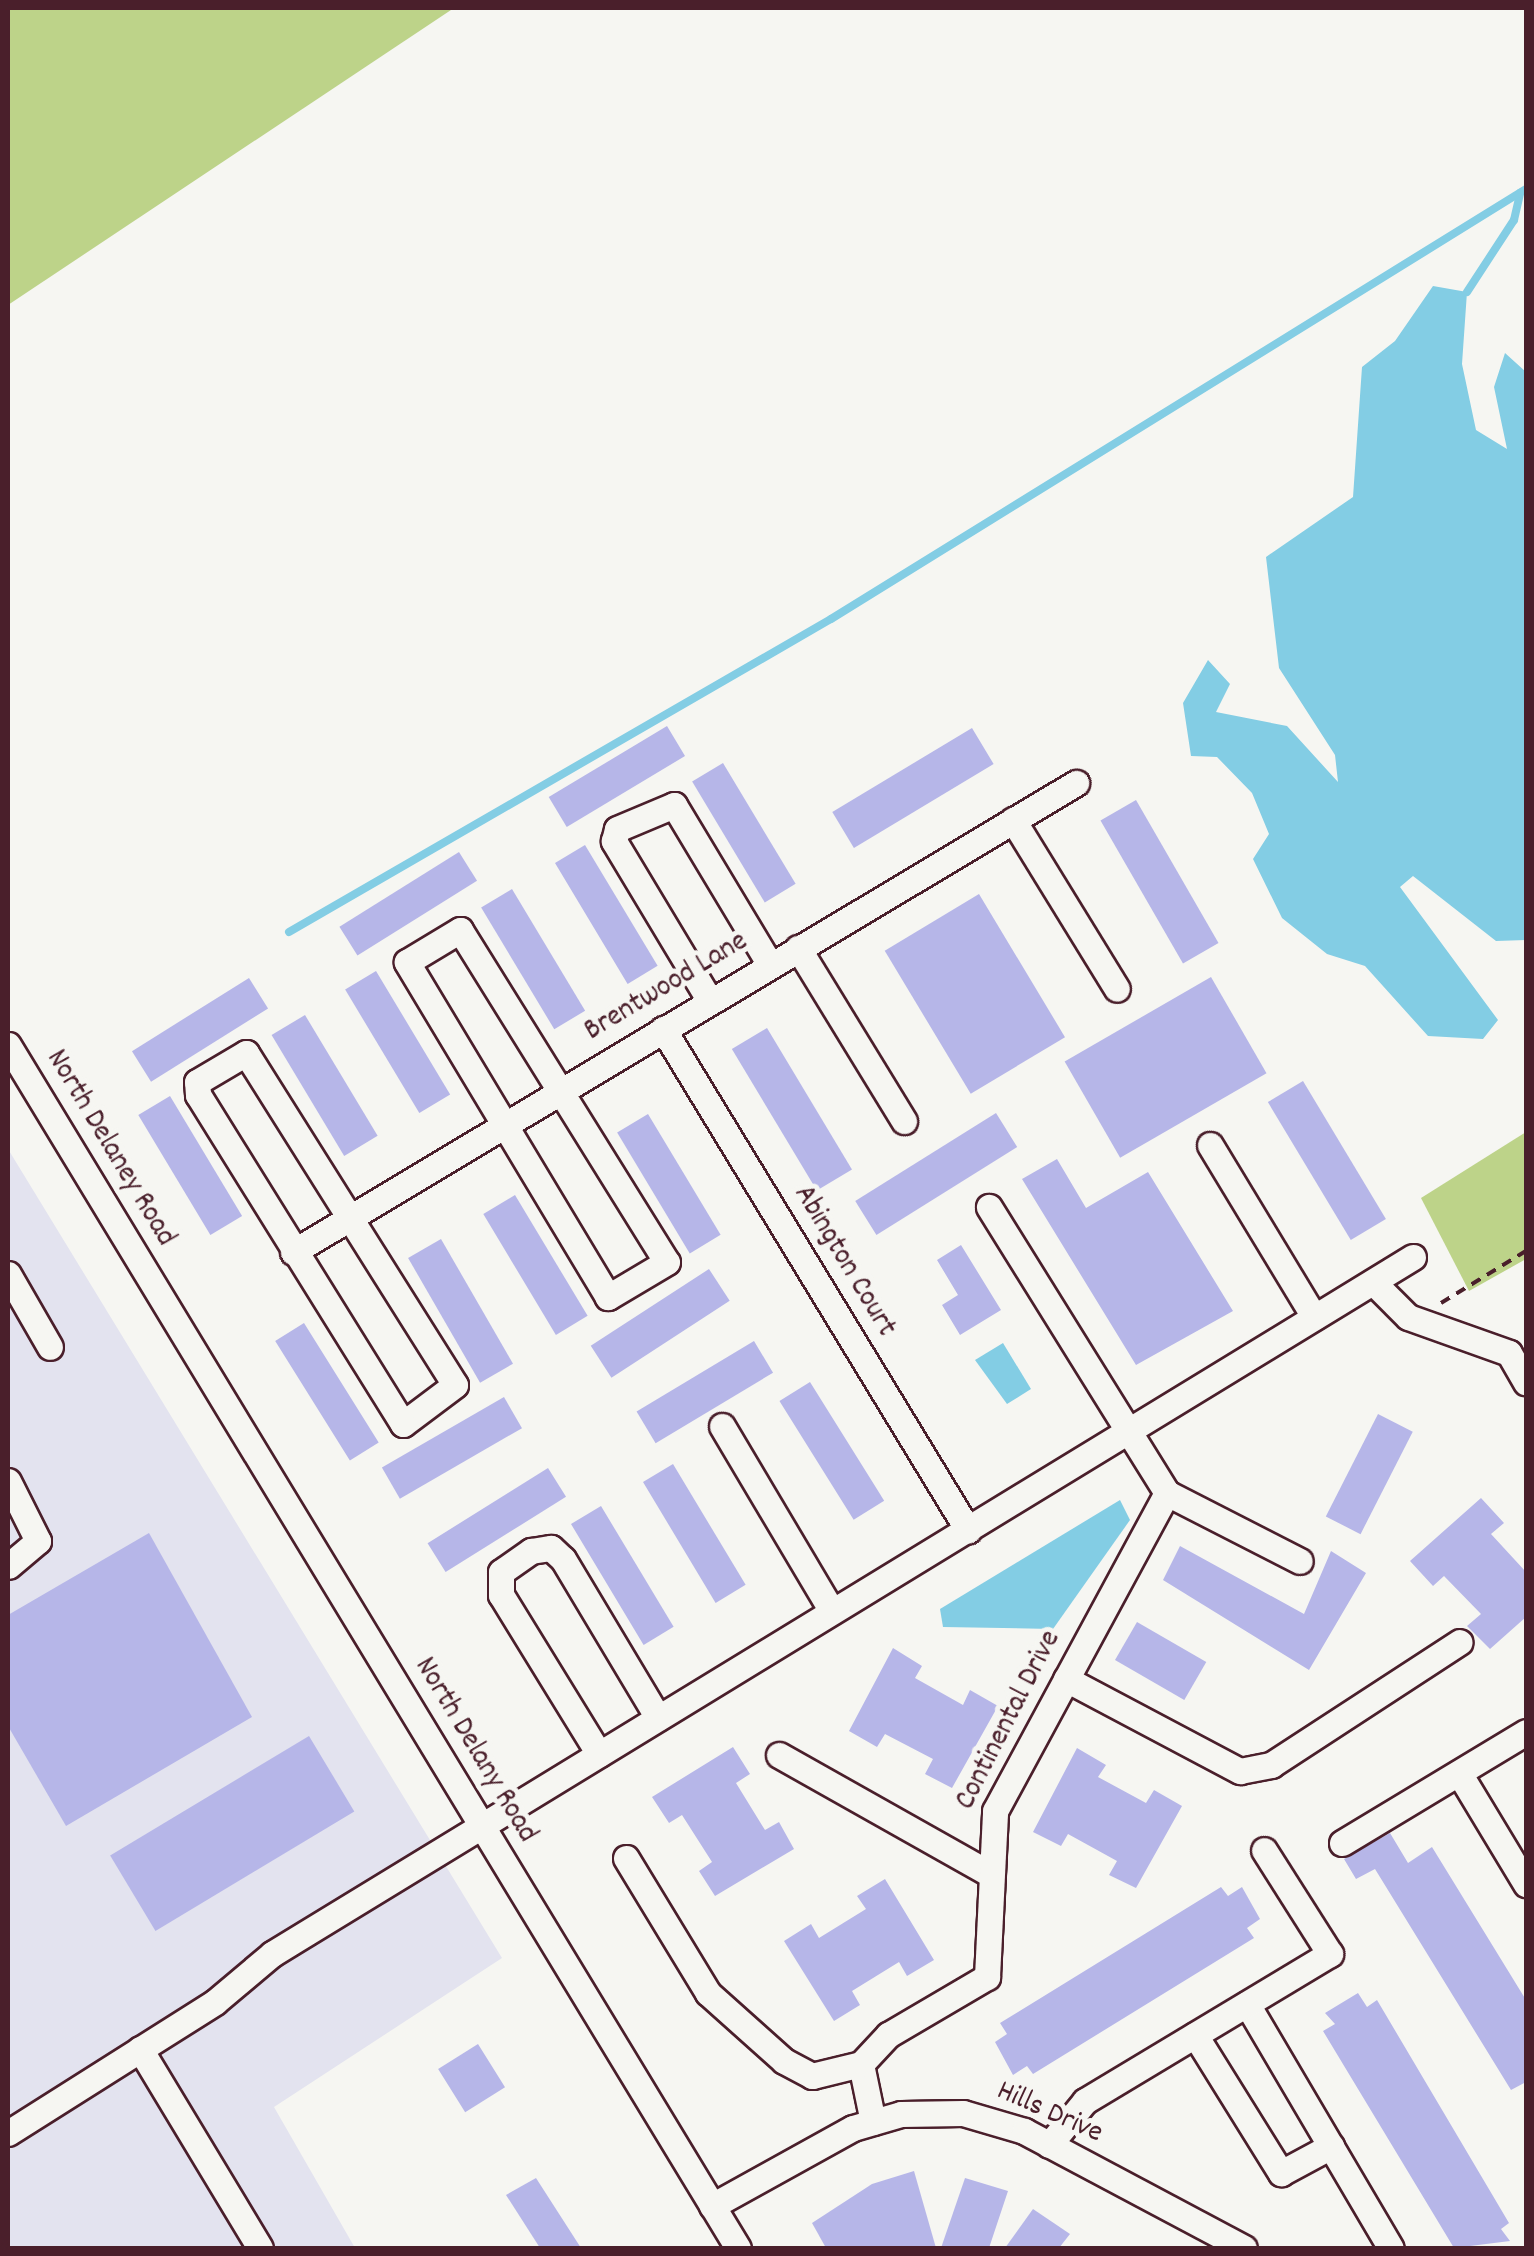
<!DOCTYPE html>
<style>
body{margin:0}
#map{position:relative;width:1534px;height:2256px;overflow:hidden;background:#f6f6f2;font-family:Dekko,sans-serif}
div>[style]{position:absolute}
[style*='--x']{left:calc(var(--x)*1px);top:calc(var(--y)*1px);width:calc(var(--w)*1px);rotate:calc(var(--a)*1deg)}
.built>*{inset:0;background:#e3e3ef}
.green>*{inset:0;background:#bdd389}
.water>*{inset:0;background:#83cde4}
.stream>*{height:8px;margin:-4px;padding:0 4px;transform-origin:4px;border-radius:4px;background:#83cde4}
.building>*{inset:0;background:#b6b6e8;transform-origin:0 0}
.path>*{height:4px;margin-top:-2px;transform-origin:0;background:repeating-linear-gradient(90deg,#4a1f2b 0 10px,transparent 0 18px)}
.roads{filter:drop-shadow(2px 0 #4a1f2b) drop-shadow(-2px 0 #4a1f2b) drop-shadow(0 2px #4a1f2b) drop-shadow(0 -2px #4a1f2b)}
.minor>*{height:25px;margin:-12.5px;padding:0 12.5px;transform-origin:12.5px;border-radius:12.5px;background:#f6f6f2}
span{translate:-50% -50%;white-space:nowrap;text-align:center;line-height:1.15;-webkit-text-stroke:10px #f6f6f2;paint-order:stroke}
.street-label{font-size:30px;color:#4a1f2b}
.frame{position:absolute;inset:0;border:10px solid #4a1f2b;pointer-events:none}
</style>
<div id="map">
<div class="built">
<div style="clip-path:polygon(8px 1149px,502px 1958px,274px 2107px,355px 2248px,8px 2248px)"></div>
</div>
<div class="green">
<div style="clip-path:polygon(8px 8px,454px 8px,8px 305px)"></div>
<div style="clip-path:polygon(1526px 1132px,1526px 1259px,1469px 1291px,1421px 1198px)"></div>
</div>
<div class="water">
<div style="clip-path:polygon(1433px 286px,1467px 292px,1462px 364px,1476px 430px,1507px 449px,1494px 387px,1505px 353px,1526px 372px,1526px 940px,1496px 941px,1413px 876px,1400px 887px,1498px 1020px,1483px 1039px,1428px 1036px,1365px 966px,1327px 954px,1282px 918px,1253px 859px,1269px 834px,1252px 793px,1217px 757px,1191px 756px,1183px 703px,1208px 660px,1230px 684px,1216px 712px,1287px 726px,1338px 782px,1335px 755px,1279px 668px,1266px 557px,1353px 497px,1362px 367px,1395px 341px)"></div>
<div style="clip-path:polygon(1003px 1343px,1031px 1389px,1007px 1404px,975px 1360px)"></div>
<div style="clip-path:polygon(1120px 1500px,1130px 1520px,1053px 1629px,943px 1627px,940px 1609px)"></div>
</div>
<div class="stream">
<div style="--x:1467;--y:292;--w:86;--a:-56.9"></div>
<div style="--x:1514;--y:220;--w:28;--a:-77"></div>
<div style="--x:289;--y:932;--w:626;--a:-30.01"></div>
<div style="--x:831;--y:619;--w:817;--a:-31.75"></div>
</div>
<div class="building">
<div style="left:667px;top:726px;width:35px;height:138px;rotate:59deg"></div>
<div style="left:972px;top:728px;width:42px;height:163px;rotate:59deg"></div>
<div style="left:723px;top:763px;width:141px;height:36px;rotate:59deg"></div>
<div style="left:1136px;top:800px;width:165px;height:41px;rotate:60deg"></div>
<div style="left:585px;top:845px;width:141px;height:35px;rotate:59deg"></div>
<div style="left:459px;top:852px;width:34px;height:141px;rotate:58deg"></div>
<div style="left:512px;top:889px;width:142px;height:36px;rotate:59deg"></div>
<div style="left:979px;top:894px;width:167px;height:110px;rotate:59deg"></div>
<div style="left:376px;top:971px;width:144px;height:36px;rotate:59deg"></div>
<div style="left:1211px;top:977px;width:111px;height:169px;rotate:60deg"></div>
<div style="left:249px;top:978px;width:36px;height:138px;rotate:58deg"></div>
<div style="left:305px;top:1015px;width:141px;height:39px;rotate:59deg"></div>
<div style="left:767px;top:1028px;width:165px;height:41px;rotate:59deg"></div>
<div style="left:1303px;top:1081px;width:161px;height:41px;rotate:59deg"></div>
<div style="left:170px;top:1096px;width:140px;height:37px;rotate:59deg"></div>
<div style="left:996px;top:1113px;width:40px;height:166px;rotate:58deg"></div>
<div style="left:648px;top:1114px;width:141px;height:36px;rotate:59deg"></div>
<div style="clip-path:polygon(1057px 1159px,1086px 1208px,1148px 1172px,1233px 1311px,1136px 1365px,1022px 1179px)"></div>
<div style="left:515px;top:1195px;width:141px;height:37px;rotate:59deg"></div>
<div style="left:441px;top:1239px;width:144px;height:38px;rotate:60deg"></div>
<div style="clip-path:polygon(961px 1245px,1001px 1310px,960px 1335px,942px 1305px,958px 1295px,937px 1260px)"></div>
<div style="left:709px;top:1269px;width:38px;height:141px;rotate:57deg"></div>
<div style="left:304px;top:1323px;width:141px;height:34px;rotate:58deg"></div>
<div style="left:754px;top:1341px;width:37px;height:137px;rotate:59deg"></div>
<div style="left:810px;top:1382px;width:140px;height:36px;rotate:58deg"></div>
<div style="left:504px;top:1397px;width:36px;height:141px;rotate:60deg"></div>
<div style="left:1378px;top:1414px;width:39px;height:115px;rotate:27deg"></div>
<div style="left:673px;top:1464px;width:141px;height:35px;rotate:59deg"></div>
<div style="left:548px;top:1468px;width:34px;height:142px;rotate:58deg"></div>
<div style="clip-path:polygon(1481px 1498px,1504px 1523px,1491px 1534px,1526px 1572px,1526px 1617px,1490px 1649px,1467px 1626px,1481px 1614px,1444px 1576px,1433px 1586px,1410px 1561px)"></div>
<div style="left:601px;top:1506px;width:141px;height:35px;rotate:59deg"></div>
<div style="clip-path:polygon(149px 1533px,252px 1717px,66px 1826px,8px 1726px,8px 1615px)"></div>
<div style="clip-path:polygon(1180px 1546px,1304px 1614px,1331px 1551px,1366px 1573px,1309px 1670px,1163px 1580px)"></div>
<div style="left:1137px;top:1622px;width:80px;height:44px;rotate:30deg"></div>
<div style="clip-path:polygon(893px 1648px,922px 1666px,915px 1678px,963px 1705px,970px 1690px,998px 1706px,952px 1788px,925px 1774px,933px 1759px,885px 1734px,877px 1747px,849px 1731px)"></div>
<div style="left:309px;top:1736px;width:88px;height:232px;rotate:59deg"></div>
<div style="clip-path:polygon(733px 1747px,750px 1774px,736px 1783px,765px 1830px,779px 1822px,794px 1849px,715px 1896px,699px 1871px,712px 1862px,682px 1815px,669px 1823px,652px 1797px)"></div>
<div style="clip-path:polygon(1077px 1748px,1106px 1765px,1098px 1777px,1146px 1803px,1154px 1790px,1182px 1806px,1136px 1888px,1109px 1875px,1117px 1861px,1068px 1834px,1061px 1846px,1033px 1832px)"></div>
<div style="clip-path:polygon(1390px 1833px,1408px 1863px,1432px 1847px,1526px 2000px,1526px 2082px,1511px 2090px,1375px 1869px,1356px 1879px,1344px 1859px)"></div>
<div style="clip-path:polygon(885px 1879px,934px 1960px,907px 1976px,899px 1962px,852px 1991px,860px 2005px,834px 2021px,784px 1941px,811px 1924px,819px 1938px,866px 1909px,857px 1896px)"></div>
<div style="clip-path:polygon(1221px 1887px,1228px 1896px,1242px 1887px,1260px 1919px,1247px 1928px,1254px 1938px,1033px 2074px,1027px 2066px,1013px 2075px,995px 2042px,1007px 2034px,1000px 2023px)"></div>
<div style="clip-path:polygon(1358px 1993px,1367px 2007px,1377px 2000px,1509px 2223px,1501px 2229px,1510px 2241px,1454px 2248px,1323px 2031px,1335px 2024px,1325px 2013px)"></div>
<div style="left:478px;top:2044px;width:51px;height:47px;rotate:58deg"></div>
<div style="clip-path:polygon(914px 2171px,936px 2248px,826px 2248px,812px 2223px,872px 2184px)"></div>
<div style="clip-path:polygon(536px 2178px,581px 2248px,540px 2248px,506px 2195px)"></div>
<div style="clip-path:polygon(965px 2178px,1008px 2191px,989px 2248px,941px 2248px)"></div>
<div style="clip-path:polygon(1033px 2209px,1070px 2234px,1059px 2248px,1005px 2248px)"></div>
</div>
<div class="path">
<div style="--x:1441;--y:1303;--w:100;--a:-31.5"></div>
</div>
<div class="roads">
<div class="minor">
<div style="--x:1013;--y:820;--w:198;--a:58.4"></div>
<div style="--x:460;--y:930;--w:391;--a:58.1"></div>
<div style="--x:667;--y:1262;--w:69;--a:149.3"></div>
<div style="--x:608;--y:1297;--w:391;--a:-121"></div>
<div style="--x:407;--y:962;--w:62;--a:-31.1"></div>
<div style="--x:798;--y:948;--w:203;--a:58.5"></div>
<div style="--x:710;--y:1001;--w:187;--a:-121"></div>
<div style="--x:614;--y:841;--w:12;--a:-76"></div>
<div style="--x:617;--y:829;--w:62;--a:-22.8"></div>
<div style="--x:674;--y:805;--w:187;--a:59"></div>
<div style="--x:663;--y:1029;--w:587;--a:58.67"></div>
<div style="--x:8;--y:1045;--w:1407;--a:58.75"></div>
<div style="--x:246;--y:1053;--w:392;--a:57.8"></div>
<div style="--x:455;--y:1385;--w:65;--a:143.1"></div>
<div style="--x:403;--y:1424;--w:388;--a:-121.9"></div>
<div style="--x:198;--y:1095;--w:13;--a:-94"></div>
<div style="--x:197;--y:1082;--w:57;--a:-30.6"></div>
<div style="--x:1210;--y:1145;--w:201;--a:58.8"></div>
<div style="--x:293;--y:1252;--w:913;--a:-30.92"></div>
<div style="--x:8;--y:1274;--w:84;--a:60.1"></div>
<div style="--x:1373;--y:1282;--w:49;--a:45"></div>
<div style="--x:1408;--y:1317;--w:107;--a:19.6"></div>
<div style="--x:1509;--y:1353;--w:34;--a:60"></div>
<div style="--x:722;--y:1426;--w:215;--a:59.3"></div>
<div style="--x:8;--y:1481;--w:67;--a:63.4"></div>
<div style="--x:38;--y:1541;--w:39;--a:140"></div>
<div style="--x:1167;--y:1493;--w:149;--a:27.1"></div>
<div style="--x:1066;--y:1679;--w:197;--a:27.9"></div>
<div style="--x:1240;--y:1771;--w:32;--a:-11"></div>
<div style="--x:1271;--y:1765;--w:225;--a:-33.1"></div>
<div style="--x:599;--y:1754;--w:187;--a:-121.6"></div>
<div style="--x:501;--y:1595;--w:23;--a:-90"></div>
<div style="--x:501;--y:1572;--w:37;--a:-35"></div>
<div style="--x:531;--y:1551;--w:20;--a:-9"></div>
<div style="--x:551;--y:1548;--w:16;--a:43"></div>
<div style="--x:563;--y:1559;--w:185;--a:59.1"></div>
<div style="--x:779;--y:1755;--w:242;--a:29.4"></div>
<div style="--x:1459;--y:1773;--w:130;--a:58.9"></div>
<div style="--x:1342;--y:1843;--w:215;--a:-31.1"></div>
<div style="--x:626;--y:1858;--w:158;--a:58.7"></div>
<div style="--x:708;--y:1993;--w:102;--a:41.8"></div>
<div style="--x:784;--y:2061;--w:32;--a:28"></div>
<div style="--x:812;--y:2076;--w:50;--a:-13.8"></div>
<div style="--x:1247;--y:2004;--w:283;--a:59.5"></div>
<div style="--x:1195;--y:2035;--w:163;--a:58.1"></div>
<div style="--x:1281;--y:2173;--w:57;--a:-28.4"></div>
<div style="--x:140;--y:2049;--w:232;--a:58.9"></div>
<div style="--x:873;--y:2122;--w:59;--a:-101.7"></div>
<div style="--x:861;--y:2064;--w:40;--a:-47"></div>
<div style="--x:888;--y:2035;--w:115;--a:-30.4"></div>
<div style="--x:987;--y:1977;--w:166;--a:-87.2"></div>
<div style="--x:995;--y:1811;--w:362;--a:-61.6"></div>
<div style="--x:1167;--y:1493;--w:337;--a:-121.9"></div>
<div style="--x:8;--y:2133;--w:245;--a:-32.3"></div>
<div style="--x:215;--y:2002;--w:75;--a:-40.1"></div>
<div style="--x:272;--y:1954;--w:1337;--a:-31.42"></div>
<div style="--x:1049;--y:2145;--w:57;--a:-50.7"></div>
<div style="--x:1085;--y:2101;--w:286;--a:-31"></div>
<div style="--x:1330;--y:1954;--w:123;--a:-122.4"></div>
<div style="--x:712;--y:2206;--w:161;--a:-29"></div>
<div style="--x:853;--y:2128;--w:50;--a:-16.3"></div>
<div style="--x:901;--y:2114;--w:62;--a:-0.9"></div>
<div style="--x:963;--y:2113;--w:64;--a:16.4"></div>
<div style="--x:1024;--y:2131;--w:249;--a:28"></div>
</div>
</div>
<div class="street-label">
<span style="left:667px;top:988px;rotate:-31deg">Brentwood Lane</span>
<span style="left:109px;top:1149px;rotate:59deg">North Delaney Road</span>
<span style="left:843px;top:1262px;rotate:59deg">Abington Court</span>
<span style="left:1010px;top:1721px;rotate:-63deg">Continental Drive</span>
<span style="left:474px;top:1751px;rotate:59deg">North Delany Road</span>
<span style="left:1049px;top:2114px;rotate:24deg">Hills Drive</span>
</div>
<div class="frame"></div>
</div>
